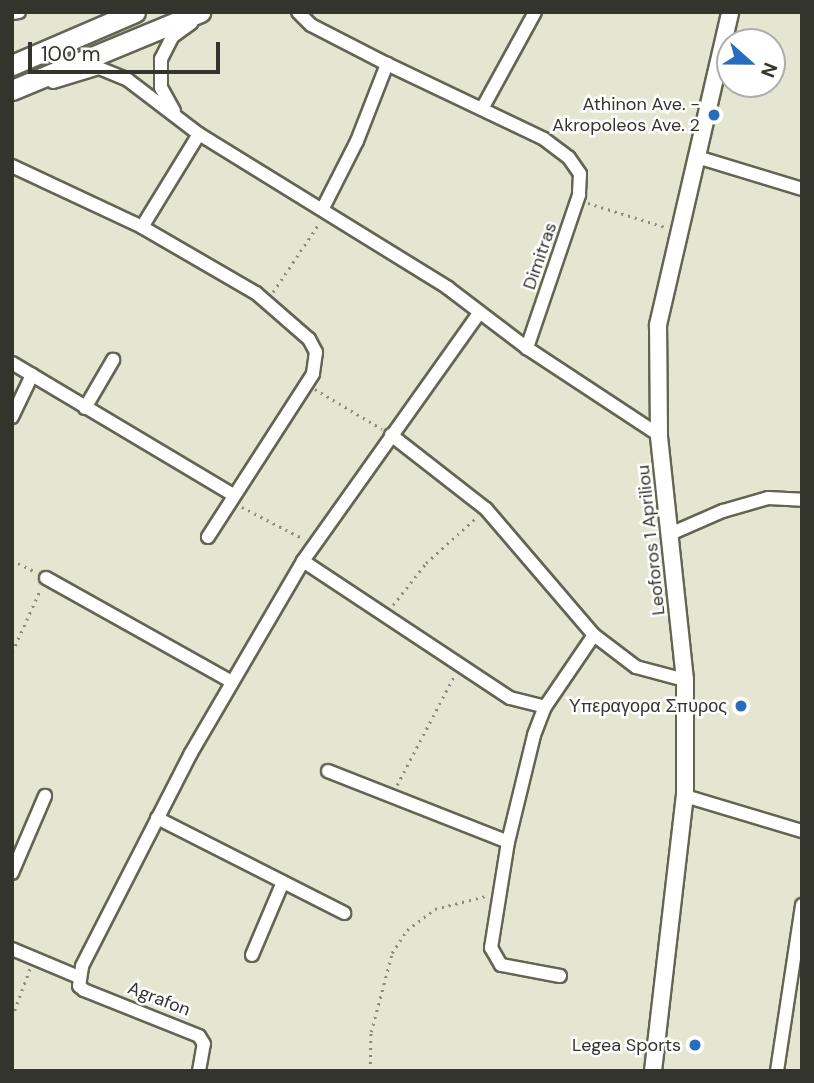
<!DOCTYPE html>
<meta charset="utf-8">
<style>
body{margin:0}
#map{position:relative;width:814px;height:1083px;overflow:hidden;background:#e4e6d1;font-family:"DM Sans",sans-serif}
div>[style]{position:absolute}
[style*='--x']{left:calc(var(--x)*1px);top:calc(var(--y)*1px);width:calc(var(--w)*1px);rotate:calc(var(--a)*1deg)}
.path>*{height:2.5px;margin-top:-1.25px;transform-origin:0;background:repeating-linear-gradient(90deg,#898b7d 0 2px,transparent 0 7px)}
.roads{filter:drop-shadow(2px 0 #636553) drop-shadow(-2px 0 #636553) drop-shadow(0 2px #636553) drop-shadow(0 -2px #636553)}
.minor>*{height:12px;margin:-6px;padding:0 6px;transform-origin:6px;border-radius:6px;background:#fff}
.major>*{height:16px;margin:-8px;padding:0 8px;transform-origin:8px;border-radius:8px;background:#fff}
.highway>*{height:19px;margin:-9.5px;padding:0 9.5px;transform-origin:9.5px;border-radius:9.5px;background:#fff}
.dots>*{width:19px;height:19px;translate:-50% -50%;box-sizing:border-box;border:4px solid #fff;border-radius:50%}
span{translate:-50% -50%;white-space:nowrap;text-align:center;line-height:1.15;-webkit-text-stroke:5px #fff;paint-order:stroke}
.poi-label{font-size:18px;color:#33342c}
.right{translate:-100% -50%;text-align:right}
.street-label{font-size:18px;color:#33342c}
.frame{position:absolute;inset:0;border:14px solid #33342c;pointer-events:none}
.north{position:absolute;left:716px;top:28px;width:70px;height:70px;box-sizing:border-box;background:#fff;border:2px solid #adaeab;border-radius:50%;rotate:111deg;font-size:19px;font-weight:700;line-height:28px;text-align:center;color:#33342c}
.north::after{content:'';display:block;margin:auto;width:24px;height:32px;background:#286cbd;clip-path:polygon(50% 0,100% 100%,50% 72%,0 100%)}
.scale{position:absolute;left:28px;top:42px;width:192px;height:32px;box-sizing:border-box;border:4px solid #33342c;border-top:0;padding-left:9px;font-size:21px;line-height:24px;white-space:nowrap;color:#33342c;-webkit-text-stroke:5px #fff;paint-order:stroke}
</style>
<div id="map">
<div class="path">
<div style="--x:588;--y:203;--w:81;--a:17.3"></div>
<div style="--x:273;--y:292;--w:84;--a:-56.1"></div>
<div style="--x:315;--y:389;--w:78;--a:30.8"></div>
<div style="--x:242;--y:507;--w:70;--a:27.3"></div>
<div style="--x:12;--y:560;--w:28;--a:27"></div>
<div style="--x:393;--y:605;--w:53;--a:-51.8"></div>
<div style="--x:426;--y:563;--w:70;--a:-42.1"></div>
<div style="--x:12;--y:652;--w:70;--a:-65.6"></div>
<div style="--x:397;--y:785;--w:123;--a:-62.4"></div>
<div style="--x:12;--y:1017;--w:52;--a:-69.8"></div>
<div style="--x:370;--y:1071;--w:39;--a:-89"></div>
<div style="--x:371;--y:1032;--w:82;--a:-75.1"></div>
<div style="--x:392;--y:953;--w:27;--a:-57"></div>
<div style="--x:407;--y:930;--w:35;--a:-37"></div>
<div style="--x:435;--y:909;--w:53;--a:-14.3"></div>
</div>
<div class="roads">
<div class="minor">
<div style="--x:298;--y:12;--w:18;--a:45"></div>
<div style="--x:311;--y:25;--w:85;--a:27.2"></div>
<div style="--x:387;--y:64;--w:174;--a:25.5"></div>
<div style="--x:544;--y:139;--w:31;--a:37"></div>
<div style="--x:569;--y:158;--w:19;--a:55"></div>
<div style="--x:580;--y:174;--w:21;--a:93"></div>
<div style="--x:579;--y:195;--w:162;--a:108.8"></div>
<div style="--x:12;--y:13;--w:7;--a:-8"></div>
<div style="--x:53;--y:82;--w:48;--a:-16.9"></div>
<div style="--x:99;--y:68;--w:31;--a:22"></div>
<div style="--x:128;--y:80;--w:89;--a:37.3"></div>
<div style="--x:199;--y:134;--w:293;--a:31.7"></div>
<div style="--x:448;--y:288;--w:99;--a:37.2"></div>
<div style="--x:527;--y:348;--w:158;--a:33.4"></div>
<div style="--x:483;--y:107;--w:108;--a:-61.3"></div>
<div style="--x:174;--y:111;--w:26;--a:-119"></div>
<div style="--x:161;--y:88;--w:29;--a:-90"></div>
<div style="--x:161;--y:59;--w:25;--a:-63"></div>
<div style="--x:172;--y:37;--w:24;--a:-36"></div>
<div style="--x:697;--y:157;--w:110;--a:16.9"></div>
<div style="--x:12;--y:166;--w:144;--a:25.1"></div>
<div style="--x:142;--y:227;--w:132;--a:30.1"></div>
<div style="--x:256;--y:293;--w:70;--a:41"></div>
<div style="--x:309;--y:339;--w:15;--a:62"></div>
<div style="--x:316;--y:352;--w:22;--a:98"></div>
<div style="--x:313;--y:374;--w:194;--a:122.8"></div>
<div style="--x:323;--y:208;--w:75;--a:-63.1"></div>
<div style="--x:357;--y:141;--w:83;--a:-68.7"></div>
<div style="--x:142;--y:227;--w:109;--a:-58.5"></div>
<div style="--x:12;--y:363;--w:257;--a:30.8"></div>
<div style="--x:85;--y:408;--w:56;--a:-59.7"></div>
<div style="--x:12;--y:417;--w:47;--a:-64.5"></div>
<div style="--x:391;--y:435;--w:120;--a:37.9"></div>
<div style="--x:486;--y:509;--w:166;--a:49.4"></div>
<div style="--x:594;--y:635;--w:53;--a:37.3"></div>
<div style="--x:636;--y:667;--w:51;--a:14.9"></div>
<div style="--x:670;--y:534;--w:58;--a:-23.5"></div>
<div style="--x:723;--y:511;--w:47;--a:-16.1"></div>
<div style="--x:768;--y:498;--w:34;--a:3"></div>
<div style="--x:303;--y:561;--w:248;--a:33.5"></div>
<div style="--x:510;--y:698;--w:36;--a:14"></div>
<div style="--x:46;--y:578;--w:211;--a:29.2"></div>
<div style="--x:328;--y:771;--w:193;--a:21.5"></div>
<div style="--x:685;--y:796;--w:122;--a:16.7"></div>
<div style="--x:157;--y:818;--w:210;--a:26.9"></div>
<div style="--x:12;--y:873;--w:84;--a:-66.8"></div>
<div style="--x:12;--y:949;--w:73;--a:22.7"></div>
<div style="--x:252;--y:955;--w:79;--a:-67"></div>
<div style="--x:560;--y:976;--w:60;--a:-169.4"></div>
<div style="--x:501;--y:965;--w:20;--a:-120"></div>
<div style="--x:491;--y:948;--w:107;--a:-80.9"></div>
<div style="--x:508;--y:842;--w:110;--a:-76.3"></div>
<div style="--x:534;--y:735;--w:30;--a:-69"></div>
<div style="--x:545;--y:707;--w:87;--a:-55.8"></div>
<div style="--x:199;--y:1071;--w:27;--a:-80"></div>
<div style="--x:204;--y:1044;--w:9;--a:-122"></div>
<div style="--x:199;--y:1036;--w:124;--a:-158.2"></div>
<div style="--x:84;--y:990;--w:6;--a:-141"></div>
<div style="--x:79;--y:986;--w:20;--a:-81"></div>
<div style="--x:82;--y:966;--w:239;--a:-62.9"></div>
<div style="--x:191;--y:753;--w:222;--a:-59.7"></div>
<div style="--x:303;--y:561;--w:304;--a:-54.6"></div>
<div style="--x:777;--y:1071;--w:168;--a:-81.4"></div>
</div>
<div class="major">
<div style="--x:653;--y:1071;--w:277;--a:-83.4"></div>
<div style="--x:685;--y:796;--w:116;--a:-90"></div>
<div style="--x:685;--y:680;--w:246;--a:-96.1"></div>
<div style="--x:659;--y:435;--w:110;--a:-90.5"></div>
<div style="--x:658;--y:325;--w:321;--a:-77"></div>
</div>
<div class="highway">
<div style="--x:12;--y:65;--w:134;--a:-23.3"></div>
<div style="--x:12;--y:90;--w:204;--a:-22.5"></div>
</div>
</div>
<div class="dots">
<div style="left:714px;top:115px;background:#286cbd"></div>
<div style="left:741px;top:706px;background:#286cbd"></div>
<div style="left:695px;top:1045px;background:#286cbd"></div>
</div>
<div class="poi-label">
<span class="right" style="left:700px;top:115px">Athinon Ave. -<br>Akropoleos Ave. 2</span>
<span class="right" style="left:727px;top:706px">Υπεραγορα Σπυρος</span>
<span class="right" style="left:681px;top:1045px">Legea Sports</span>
</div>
<div class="street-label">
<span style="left:540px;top:256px;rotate:-71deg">Dimitras</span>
<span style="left:651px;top:540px;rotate:-96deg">Leoforos 1 Apriliou</span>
<span style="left:159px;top:999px;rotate:21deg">Agrafon</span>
</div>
<div class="frame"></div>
<div class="north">N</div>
<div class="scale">100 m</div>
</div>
